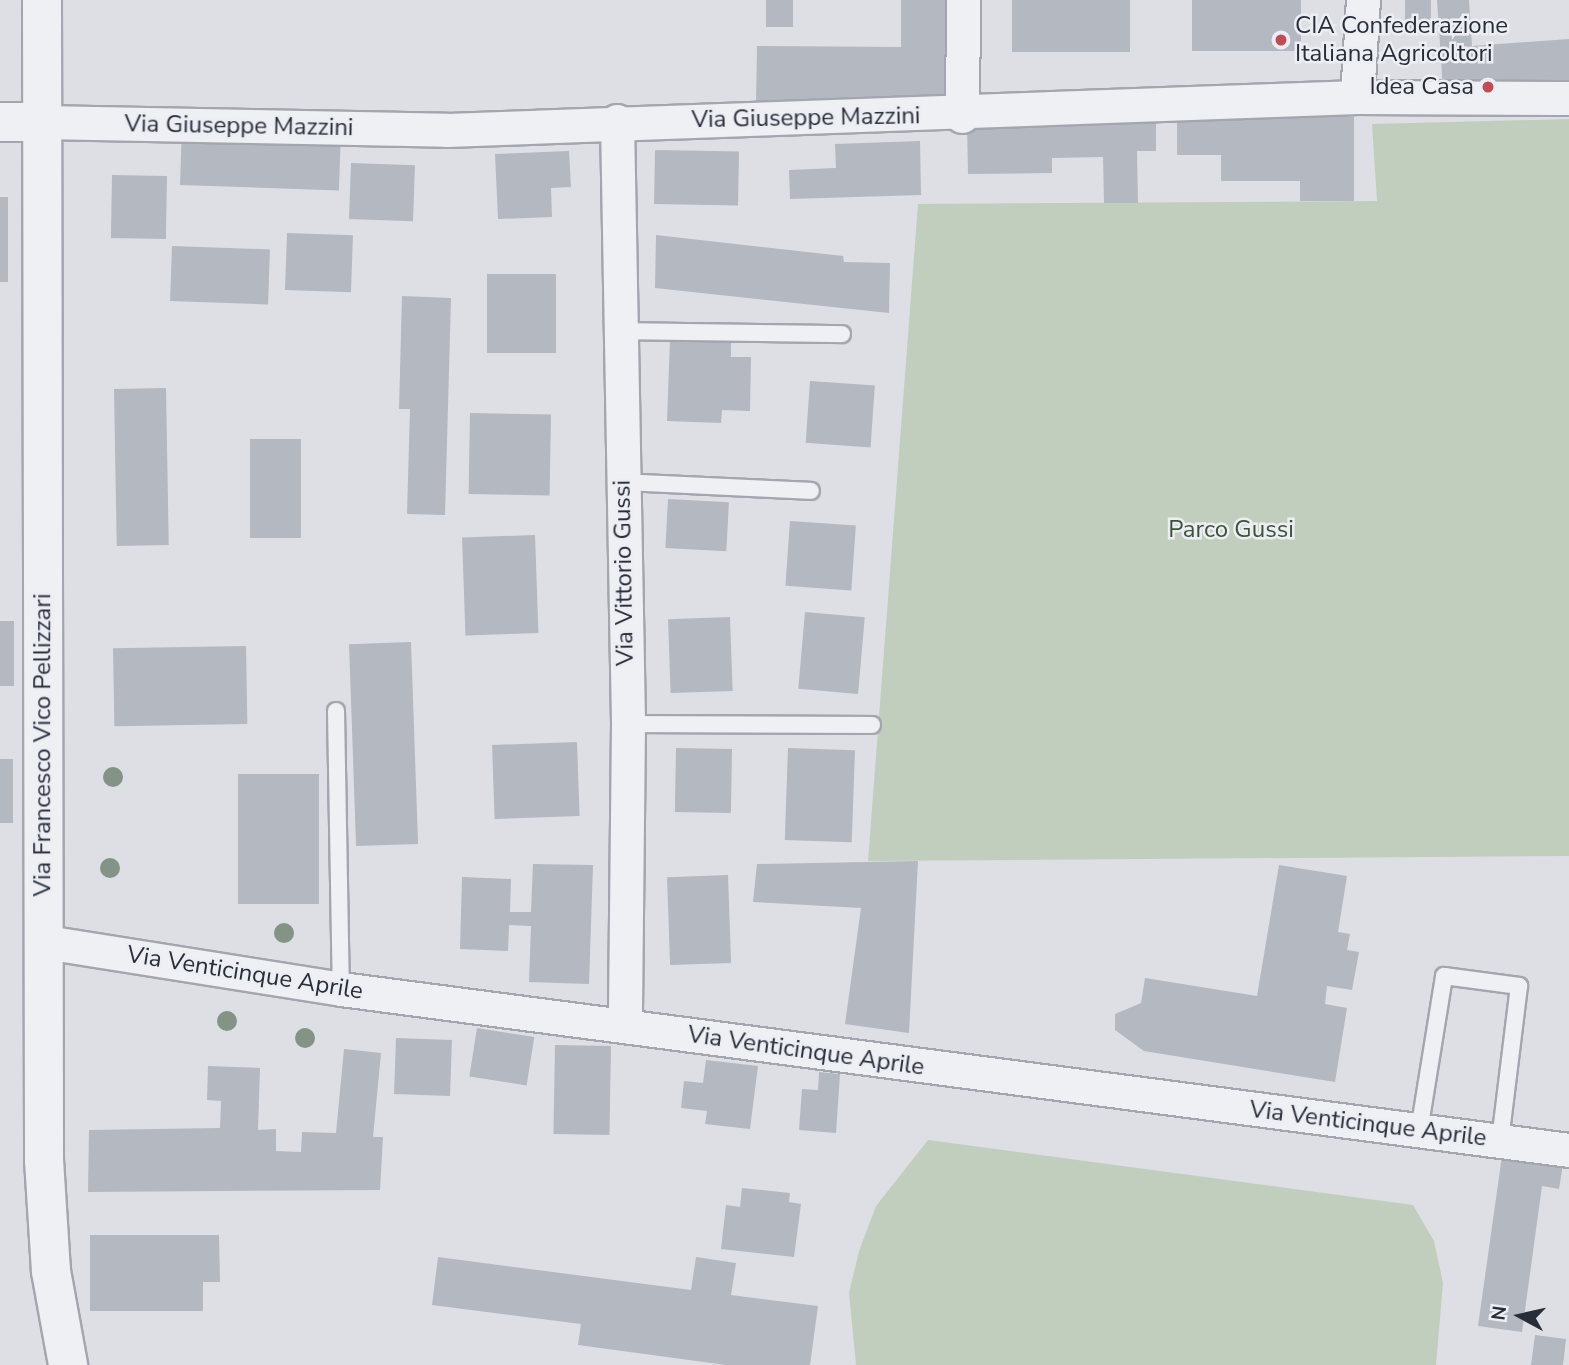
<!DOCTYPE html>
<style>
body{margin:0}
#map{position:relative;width:1569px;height:1365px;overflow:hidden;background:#dddfe5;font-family:"Nunito Sans",sans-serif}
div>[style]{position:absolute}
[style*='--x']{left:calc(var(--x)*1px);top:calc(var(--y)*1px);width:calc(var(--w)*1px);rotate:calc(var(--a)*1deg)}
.green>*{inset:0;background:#c1cebe}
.building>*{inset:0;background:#b4b8c1;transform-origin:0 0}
.roads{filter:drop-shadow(2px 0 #a3a6ae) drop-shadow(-2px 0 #a3a6ae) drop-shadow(0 2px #a3a6ae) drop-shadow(0 -2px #a3a6ae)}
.service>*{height:16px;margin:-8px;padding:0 8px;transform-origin:8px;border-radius:8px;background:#eff0f4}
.minor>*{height:33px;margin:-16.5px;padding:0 16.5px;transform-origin:16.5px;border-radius:16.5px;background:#eff0f4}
.tertiary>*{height:38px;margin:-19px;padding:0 19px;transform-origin:19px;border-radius:19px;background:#eff0f4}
.trees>*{width:20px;height:20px;margin:-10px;border-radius:50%;background:#839385}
.dots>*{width:19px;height:19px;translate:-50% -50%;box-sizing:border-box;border:4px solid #eceef3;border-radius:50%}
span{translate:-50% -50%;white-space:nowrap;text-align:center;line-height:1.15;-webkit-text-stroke:5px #eceef3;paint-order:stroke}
.poi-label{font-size:24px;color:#282d3a}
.left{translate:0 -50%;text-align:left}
.right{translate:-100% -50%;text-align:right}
.street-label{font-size:24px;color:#282d3a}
.park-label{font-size:24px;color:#3a5436}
.north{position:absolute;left:1485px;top:1281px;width:70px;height:70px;-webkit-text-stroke:5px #eceef3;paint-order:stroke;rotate:278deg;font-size:19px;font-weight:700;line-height:28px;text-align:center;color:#282d3a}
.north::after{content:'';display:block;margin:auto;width:24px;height:32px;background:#282d3a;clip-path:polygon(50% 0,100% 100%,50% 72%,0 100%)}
</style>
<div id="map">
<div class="green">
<div style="clip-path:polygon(1569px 119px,1569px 856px,868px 861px,918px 204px,1377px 201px,1372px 124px)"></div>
<div style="clip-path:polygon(928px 1140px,1413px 1205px,1434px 1241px,1443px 1283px,1436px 1365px,856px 1365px,849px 1293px,859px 1251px,876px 1206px)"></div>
</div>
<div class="building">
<div style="left:766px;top:0;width:27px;height:27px"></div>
<div style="clip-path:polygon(901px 0,947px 0,946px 105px,756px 104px,757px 46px,901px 47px)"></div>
<div style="left:1012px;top:0;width:118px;height:52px"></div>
<div style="left:1192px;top:0;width:109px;height:51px"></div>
<div style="left:1405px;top:0;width:26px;height:34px"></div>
<div style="clip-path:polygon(1437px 0,1469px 0,1472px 46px,1569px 39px,1569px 82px,1443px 90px)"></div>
<div style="clip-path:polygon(1177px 117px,1354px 117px,1354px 201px,1300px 201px,1300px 181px,1221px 181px,1221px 155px,1177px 155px)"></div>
<div style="clip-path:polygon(1156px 122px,1156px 151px,1137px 151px,1138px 203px,1104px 203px,1103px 157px,1052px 158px,1052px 173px,968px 174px,967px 125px)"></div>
<div style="left:182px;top:128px;width:159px;height:57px;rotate:2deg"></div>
<div style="clip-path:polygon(920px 141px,921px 195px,790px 199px,789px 170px,836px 168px,835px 144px)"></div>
<div style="left:655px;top:150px;width:84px;height:54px;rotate:1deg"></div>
<div style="clip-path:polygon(569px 151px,571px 187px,551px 188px,552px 217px,498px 219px,495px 154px)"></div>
<div style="left:351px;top:163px;width:64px;height:56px;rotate:2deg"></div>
<div style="left:112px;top:175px;width:55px;height:63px;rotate:1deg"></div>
<div style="left:0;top:197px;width:8px;height:85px"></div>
<div style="left:287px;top:233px;width:66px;height:57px;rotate:2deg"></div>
<div style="clip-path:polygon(656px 235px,843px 256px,844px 262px,890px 263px,889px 313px,655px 288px)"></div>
<div style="left:172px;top:246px;width:98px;height:55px;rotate:2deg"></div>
<div style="left:487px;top:274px;width:69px;height:79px"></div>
<div style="clip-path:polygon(402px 296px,451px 298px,445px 515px,407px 514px,410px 409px,399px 409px)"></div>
<div style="clip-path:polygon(670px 339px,731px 341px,731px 357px,751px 357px,750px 411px,722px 410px,721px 423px,667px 421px)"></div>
<div style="left:810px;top:381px;width:65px;height:62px;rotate:4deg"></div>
<div style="left:166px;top:388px;width:157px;height:52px;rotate:89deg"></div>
<div style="left:470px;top:413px;width:81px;height:81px;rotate:1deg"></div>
<div style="left:250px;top:439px;width:51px;height:99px"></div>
<div style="left:668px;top:499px;width:61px;height:49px;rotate:3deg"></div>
<div style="left:790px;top:521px;width:66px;height:65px;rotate:4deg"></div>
<div style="left:535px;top:535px;width:98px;height:73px;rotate:88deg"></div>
<div style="left:805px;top:612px;width:60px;height:77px;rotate:5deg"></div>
<div style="left:730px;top:617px;width:74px;height:62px;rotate:88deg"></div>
<div style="left:0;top:621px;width:14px;height:65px"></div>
<div style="left:411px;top:642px;width:202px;height:62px;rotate:88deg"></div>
<div style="left:246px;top:646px;width:78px;height:133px;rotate:89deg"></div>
<div style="left:577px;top:742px;width:74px;height:85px;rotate:88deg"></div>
<div style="left:676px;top:748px;width:56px;height:64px;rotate:1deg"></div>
<div style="left:788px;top:748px;width:67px;height:92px;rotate:2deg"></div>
<div style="left:0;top:759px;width:13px;height:64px"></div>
<div style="left:238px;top:774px;width:81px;height:130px"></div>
<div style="clip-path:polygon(918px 861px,909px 1033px,845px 1024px,861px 908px,753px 902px,757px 864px)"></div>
<div style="clip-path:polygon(533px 864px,593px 865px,589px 984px,529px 982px,531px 926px,509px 925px,508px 951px,460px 949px,462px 877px,511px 879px,510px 912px,531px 912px)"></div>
<div style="clip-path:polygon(1279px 865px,1347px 876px,1338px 932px,1350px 934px,1347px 950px,1359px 952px,1352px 990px,1327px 986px,1325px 1004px,1347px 1008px,1335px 1082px,1144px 1051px,1115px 1030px,1115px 1014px,1141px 1003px,1145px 978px,1257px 996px)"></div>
<div style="left:728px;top:875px;width:88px;height:61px;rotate:88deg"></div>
<div style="left:477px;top:1028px;width:58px;height:49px;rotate:9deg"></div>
<div style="left:396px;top:1038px;width:56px;height:56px;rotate:2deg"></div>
<div style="left:555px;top:1045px;width:56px;height:89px;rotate:1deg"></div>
<div style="clip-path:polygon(344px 1049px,381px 1053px,373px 1137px,383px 1137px,380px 1190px,88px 1192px,89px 1130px,220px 1128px,221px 1101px,207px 1100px,208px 1066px,260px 1068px,258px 1130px,276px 1129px,276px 1151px,301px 1152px,302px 1132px,336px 1133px)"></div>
<div style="clip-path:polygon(706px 1060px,758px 1066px,750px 1129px,705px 1124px,707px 1111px,681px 1108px,684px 1081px,703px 1083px)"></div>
<div style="clip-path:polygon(819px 1072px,840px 1074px,836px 1133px,799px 1130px,802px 1089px,818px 1090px)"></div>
<div style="clip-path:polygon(1502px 1156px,1563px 1164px,1559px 1189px,1542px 1186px,1522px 1332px,1478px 1326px)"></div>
<div style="clip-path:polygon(742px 1188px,790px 1193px,789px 1202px,801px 1204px,794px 1257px,721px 1249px,726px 1205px,740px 1207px)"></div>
<div style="clip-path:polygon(90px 1235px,219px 1235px,220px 1282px,203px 1282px,203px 1311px,90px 1311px)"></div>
<div style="clip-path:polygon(438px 1257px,691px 1290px,696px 1257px,736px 1263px,731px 1295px,818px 1306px,810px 1365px,726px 1365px,578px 1345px,581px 1324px,432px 1305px)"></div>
<div style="clip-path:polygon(1535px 1335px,1566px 1339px,1563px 1365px,1531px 1365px)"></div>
</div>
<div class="roads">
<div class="service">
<div style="--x:623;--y:331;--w:219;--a:0.8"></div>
<div style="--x:622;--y:482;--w:189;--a:2.7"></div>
<div style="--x:336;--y:711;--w:278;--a:89"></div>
<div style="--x:628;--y:724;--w:244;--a:0.2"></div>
<div style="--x:1419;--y:1131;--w:157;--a:-80.8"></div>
<div style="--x:1444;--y:976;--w:76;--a:7.6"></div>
<div style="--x:1519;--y:986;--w:156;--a:97"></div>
</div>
<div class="minor">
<div style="--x:1357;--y:97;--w:97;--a:-86.5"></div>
<div style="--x:962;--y:116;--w:116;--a:-89.5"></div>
<div style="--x:617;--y:121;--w:603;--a:88.95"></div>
<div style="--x:628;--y:724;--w:301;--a:90.6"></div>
<div style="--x:42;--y:122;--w:405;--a:1.1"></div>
<div style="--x:447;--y:130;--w:911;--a:-2.08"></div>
<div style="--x:1357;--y:97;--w:212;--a:0.3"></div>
<div style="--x:45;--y:942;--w:300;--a:9"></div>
<div style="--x:341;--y:989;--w:1239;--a:7.47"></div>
</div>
<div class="tertiary">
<div style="--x:42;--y:0;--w:1160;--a:89.9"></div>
<div style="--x:44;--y:1160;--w:111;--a:86.4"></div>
<div style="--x:51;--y:1271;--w:96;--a:79.7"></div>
<div style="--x:0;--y:122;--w:42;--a:0"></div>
</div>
</div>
<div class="trees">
<div style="left:113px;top:777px"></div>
<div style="left:110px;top:868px"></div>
<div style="left:284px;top:933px"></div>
<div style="left:227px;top:1021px"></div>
<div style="left:305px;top:1038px"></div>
</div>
<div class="dots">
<div style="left:1281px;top:40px;background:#c04c55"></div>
<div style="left:1488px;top:87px;background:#c04c55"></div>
</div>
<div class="poi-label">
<span class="left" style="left:1295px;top:40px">CIA Confederazione<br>Italiana Agricoltori</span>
<span class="right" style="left:1474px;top:87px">Idea Casa</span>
</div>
<div class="street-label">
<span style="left:806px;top:118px;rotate:-1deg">Via Giuseppe Mazzini</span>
<span style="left:239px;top:126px;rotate:1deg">Via Giuseppe Mazzini</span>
<span style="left:624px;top:573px;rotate:-91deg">Via Vittorio Gussi</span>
<span style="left:43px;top:745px;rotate:-90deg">Via Francesco Vico Pellizzari</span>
<span style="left:245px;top:973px;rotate:9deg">Via Venticinque Aprile</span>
<span style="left:806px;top:1051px;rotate:8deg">Via Venticinque Aprile</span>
<span style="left:1368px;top:1124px;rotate:7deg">Via Venticinque Aprile</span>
</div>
<div class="park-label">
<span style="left:1231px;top:530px">Parco Gussi</span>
</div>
<div class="north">N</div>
</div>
